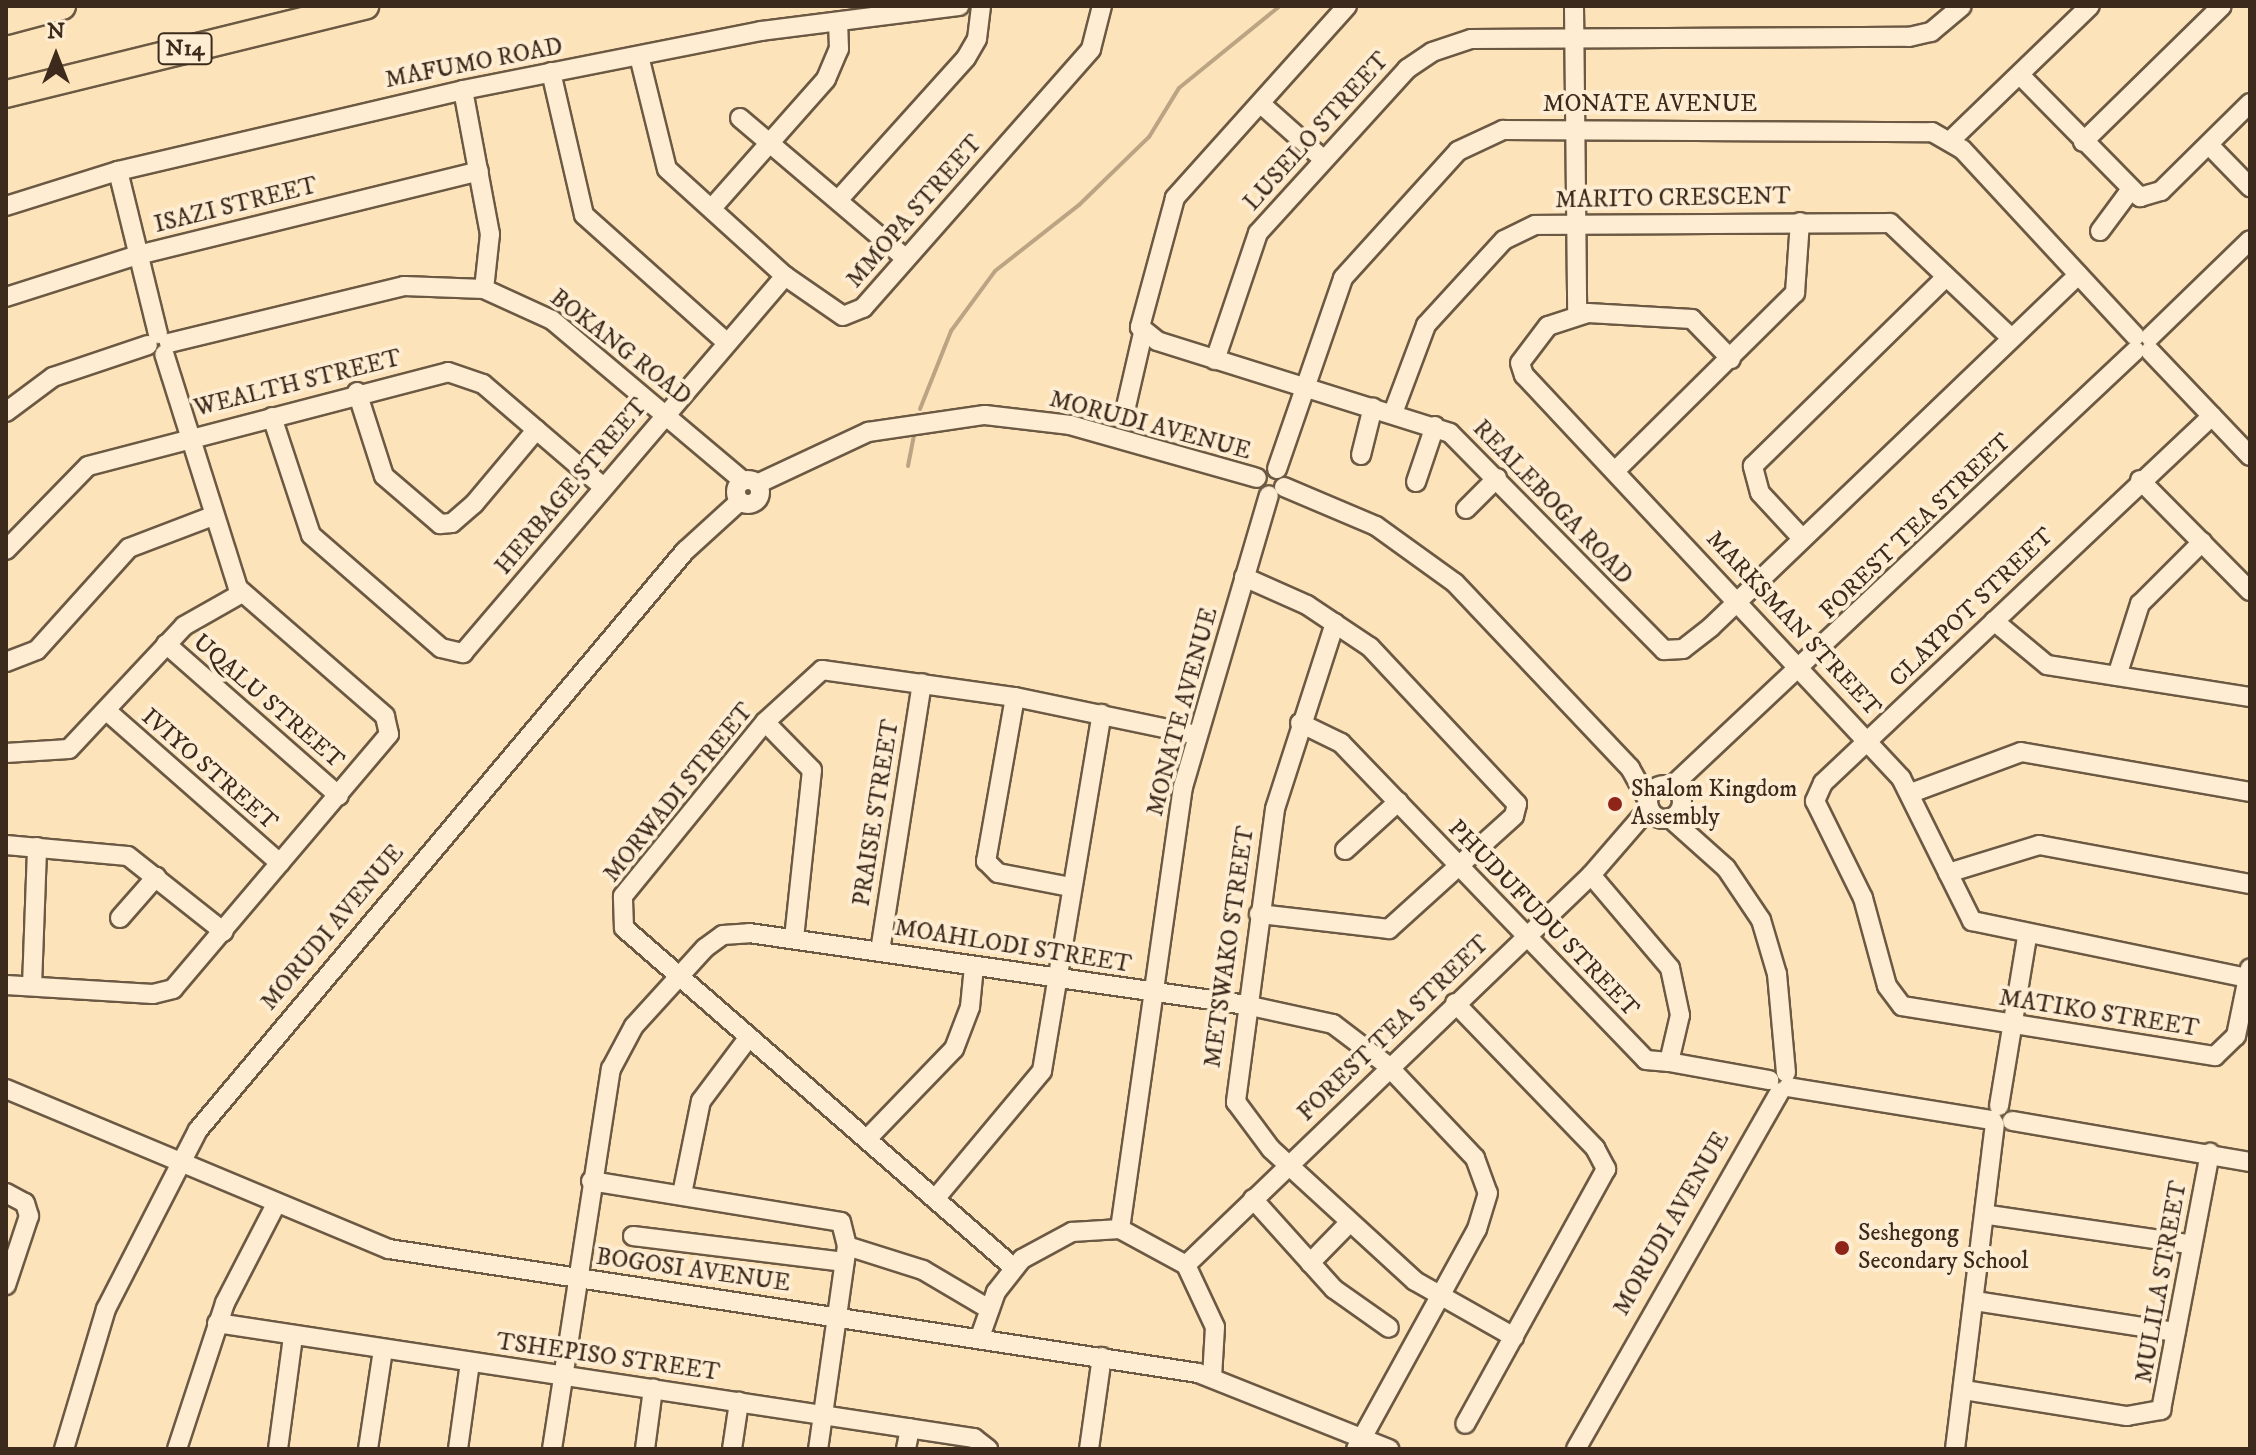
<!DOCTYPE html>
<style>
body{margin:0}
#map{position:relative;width:2256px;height:1455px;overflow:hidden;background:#fde3b9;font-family:"IM FELL DW Pica",serif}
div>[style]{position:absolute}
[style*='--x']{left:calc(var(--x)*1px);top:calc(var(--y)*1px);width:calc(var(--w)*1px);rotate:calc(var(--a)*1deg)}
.stream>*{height:4px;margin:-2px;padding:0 2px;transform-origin:2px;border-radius:2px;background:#bba484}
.roads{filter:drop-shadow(2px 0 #6c5944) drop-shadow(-2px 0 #6c5944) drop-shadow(0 2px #6c5944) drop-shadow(0 -2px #6c5944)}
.minor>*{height:18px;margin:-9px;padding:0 9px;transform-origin:9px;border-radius:9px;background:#feedd2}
.minor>.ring{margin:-9px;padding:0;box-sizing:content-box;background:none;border:18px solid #feedd2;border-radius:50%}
.highway>*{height:26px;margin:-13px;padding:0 13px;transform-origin:13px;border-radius:13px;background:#fde3b9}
.dots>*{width:22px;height:22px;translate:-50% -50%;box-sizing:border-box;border:4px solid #feedd2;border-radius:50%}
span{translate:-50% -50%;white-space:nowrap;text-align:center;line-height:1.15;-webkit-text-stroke:8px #feedd2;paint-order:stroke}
.shield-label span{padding:2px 6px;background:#feedd2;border:2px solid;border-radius:6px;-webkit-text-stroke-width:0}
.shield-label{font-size:22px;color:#3c2b1d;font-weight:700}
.street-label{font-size:24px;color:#3c2b1d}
.poi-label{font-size:24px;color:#3c2b1d}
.left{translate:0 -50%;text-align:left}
.frame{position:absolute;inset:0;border:8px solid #3c2b1d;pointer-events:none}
.north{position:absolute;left:16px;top:16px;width:80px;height:80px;-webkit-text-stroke:6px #feedd2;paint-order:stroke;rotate:0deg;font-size:22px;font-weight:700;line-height:32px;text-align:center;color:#3c2b1d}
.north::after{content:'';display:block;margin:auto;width:28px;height:36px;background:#3c2b1d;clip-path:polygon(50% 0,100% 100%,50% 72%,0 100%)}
</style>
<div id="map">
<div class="stream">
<div style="--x:920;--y:409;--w:84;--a:-68.3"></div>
<div style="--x:951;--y:331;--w:74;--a:-53.7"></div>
<div style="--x:995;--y:271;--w:107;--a:-38.2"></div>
<div style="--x:1079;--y:205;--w:98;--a:-44.2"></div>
<div style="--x:1149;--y:137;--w:57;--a:-58.5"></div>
<div style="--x:1179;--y:88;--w:130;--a:-39.1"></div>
<div style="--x:908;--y:466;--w:31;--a:-79"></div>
</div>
<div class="roads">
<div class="minor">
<div style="--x:1347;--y:6;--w:258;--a:131.9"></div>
<div style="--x:1175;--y:198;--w:134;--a:105.2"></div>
<div style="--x:1140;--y:327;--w:22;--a:39"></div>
<div style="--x:1157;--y:341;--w:307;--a:17.4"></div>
<div style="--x:1450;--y:433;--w:305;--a:45.4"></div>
<div style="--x:1664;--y:650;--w:19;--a:-3"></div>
<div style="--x:1683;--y:649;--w:36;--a:-38"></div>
<div style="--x:1711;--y:627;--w:509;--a:-43.8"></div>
<div style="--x:1574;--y:6;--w:307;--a:89.4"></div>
<div style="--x:639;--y:56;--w:116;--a:76.1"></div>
<div style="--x:667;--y:169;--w:159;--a:42.2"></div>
<div style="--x:785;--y:276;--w:70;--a:34.6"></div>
<div style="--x:843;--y:316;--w:22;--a:-22"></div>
<div style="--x:863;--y:308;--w:345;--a:-48.6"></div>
<div style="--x:1091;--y:49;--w:44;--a:-75.7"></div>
<div style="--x:551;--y:72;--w:147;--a:77"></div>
<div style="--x:584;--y:215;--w:191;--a:41.8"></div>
<div style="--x:2021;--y:76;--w:170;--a:45.5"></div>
<div style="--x:2140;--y:197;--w:22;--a:-16"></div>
<div style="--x:2161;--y:191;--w:125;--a:-44.7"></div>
<div style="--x:463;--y:90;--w:147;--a:79.4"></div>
<div style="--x:490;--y:234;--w:55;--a:96.2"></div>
<div style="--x:1261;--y:104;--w:83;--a:41.6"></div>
<div style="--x:740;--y:118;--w:216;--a:40.3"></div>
<div style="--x:1951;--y:140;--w:193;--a:-44"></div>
<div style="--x:2083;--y:142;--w:194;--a:-44.4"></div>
<div style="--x:2209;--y:145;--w:59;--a:45.7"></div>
<div style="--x:118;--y:171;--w:168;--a:76.2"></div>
<div style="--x:840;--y:198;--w:188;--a:-48"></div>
<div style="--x:966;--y:58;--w:22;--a:-60"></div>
<div style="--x:977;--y:39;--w:33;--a:-83"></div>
<div style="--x:6;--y:206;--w:117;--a:-17.4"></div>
<div style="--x:118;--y:171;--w:354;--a:-13.2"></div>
<div style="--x:463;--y:90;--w:304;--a:-11.2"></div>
<div style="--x:761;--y:31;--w:200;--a:-7.2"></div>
<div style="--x:712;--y:208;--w:172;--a:-48.5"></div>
<div style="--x:826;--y:79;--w:33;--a:-67"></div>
<div style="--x:839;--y:49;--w:27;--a:-92"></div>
<div style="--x:2100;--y:231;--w:49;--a:-53.4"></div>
<div style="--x:6;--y:297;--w:139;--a:-17.7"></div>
<div style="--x:138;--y:255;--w:351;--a:-13.8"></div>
<div style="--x:2150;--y:337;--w:139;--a:-44.1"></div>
<div style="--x:169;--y:343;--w:242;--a:-13.6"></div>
<div style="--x:404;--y:286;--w:80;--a:2.1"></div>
<div style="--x:484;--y:289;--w:75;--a:24.5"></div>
<div style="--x:552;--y:320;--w:250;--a:40.1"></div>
<div style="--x:2150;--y:351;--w:145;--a:46.4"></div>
<div style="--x:1731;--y:359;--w:56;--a:-134.3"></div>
<div style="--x:1692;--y:319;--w:104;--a:-176.7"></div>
<div style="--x:1588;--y:313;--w:42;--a:162"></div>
<div style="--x:1548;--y:326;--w:46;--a:127.1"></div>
<div style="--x:1520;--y:363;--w:13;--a:72"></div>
<div style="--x:1524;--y:375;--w:552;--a:46.91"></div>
<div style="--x:1901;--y:778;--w:160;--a:63.6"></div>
<div style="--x:1972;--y:921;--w:282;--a:11.7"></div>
<div style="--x:1215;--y:360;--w:134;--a:-71.3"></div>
<div style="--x:1258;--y:233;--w:222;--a:-47.7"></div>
<div style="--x:1407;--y:69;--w:30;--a:-34"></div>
<div style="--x:1432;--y:52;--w:41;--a:-18.4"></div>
<div style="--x:1471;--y:39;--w:438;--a:-0.3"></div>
<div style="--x:1909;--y:37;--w:23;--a:-13"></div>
<div style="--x:1931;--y:32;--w:40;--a:-40"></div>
<div style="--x:357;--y:392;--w:88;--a:72.2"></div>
<div style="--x:384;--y:476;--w:74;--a:40.6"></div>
<div style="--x:440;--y:524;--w:12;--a:-5"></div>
<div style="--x:452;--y:523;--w:29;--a:-41"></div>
<div style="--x:474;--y:504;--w:97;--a:-50"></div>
<div style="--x:1125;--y:411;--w:80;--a:-77"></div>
<div style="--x:6;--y:412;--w:59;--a:-36.7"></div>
<div style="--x:53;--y:377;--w:100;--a:-18.6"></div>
<div style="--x:1393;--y:413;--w:94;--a:-69.4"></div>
<div style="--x:1426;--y:325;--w:115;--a:-47.5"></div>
<div style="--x:1504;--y:240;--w:34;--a:-26"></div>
<div style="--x:1535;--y:225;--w:355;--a:-0.3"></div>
<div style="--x:1890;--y:223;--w:167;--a:43.5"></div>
<div style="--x:2212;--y:416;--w:535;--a:136.67"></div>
<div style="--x:1823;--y:783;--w:20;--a:114"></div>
<div style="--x:1815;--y:801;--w:108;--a:63.7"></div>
<div style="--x:1863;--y:898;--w:91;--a:74.7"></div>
<div style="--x:1887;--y:986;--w:25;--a:53"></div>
<div style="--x:1902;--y:1006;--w:317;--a:9.1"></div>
<div style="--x:2215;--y:1056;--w:29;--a:-44"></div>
<div style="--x:2236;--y:1036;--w:69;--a:-78.4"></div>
<div style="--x:272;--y:417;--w:124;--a:71.7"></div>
<div style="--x:311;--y:535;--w:172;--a:41"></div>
<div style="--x:441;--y:648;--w:23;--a:13"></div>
<div style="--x:463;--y:653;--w:496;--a:-49.5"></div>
<div style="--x:1361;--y:455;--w:49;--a:-76"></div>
<div style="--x:1277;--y:469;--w:202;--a:-70.9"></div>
<div style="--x:1343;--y:278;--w:171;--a:-47.8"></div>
<div style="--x:1458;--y:151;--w:50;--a:-25"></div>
<div style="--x:1503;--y:130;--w:429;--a:0.3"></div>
<div style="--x:1932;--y:132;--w:34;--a:30"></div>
<div style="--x:1962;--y:149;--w:255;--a:47.2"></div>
<div style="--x:1616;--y:470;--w:252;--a:-44.7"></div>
<div style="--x:1795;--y:293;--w:71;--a:-86"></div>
<div style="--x:2140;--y:480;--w:156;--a:45.3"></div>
<div class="ring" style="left:736px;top:480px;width:6px;height:6px"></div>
<div style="--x:1416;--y:482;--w:59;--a:-71.3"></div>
<div style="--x:757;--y:484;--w:123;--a:-25.1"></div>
<div style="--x:868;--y:432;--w:118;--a:-8.3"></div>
<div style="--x:985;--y:415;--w:86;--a:6.7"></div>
<div style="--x:1070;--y:425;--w:194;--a:15.8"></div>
<div style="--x:1284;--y:487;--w:100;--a:23"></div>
<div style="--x:1376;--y:526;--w:97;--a:35.8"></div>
<div style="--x:1455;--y:583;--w:255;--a:46.6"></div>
<div style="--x:1630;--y:768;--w:37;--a:61"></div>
<div style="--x:1466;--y:509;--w:44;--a:-45"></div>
<div style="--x:1799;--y:535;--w:57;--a:-132.9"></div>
<div style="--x:1760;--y:493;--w:28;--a:-105"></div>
<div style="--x:1753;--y:466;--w:270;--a:-44.4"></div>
<div style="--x:6;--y:550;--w:117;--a:-45.7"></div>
<div style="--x:88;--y:466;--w:372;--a:-14.6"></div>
<div style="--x:448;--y:372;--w:37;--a:19"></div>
<div style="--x:483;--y:384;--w:157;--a:40.6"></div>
<div style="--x:1244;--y:577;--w:69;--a:24"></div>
<div style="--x:1307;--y:605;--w:76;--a:33.7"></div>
<div style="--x:1370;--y:647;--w:215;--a:46.9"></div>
<div style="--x:1517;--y:804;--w:12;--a:104"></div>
<div style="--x:1514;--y:816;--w:169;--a:137.9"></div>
<div style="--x:1389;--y:929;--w:131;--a:-173.4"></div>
<div style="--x:1994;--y:621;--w:69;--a:39.7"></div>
<div style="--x:2047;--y:665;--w:206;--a:9"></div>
<div style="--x:1335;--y:623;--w:195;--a:107.9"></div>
<div style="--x:1275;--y:809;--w:296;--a:97.6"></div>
<div style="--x:1236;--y:1102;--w:59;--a:53.3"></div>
<div style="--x:1271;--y:1149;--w:195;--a:42.5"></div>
<div style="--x:1415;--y:1281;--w:114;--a:29.5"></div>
<div style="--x:166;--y:644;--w:230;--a:41.3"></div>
<div style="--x:6;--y:662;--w:33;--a:-21"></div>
<div style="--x:37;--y:650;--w:137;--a:-48"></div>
<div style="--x:129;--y:548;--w:87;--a:-20.9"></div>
<div style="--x:2117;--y:676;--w:76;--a:-72.3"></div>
<div style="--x:2140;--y:604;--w:88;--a:-45"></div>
<div style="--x:1015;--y:697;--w:167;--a:100"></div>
<div style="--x:986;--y:861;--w:17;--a:45"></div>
<div style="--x:998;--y:873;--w:73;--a:11"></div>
<div style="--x:108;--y:712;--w:229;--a:41.3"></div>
<div style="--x:765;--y:722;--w:67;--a:45.6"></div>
<div style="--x:812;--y:770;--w:169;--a:96.1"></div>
<div style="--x:1300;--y:723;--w:46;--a:26"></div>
<div style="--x:1341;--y:743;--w:440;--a:46.1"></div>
<div style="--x:1646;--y:1060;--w:23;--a:5"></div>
<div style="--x:1669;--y:1062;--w:48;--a:-76.8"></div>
<div style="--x:1680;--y:1015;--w:48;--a:-102"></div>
<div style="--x:1670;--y:968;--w:122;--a:-130.3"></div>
<div style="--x:6;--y:753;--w:63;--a:-3.6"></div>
<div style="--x:69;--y:749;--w:168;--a:-46.9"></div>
<div style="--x:184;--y:626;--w:67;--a:-29.6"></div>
<div class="ring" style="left:1648px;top:785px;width:16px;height:16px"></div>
<div style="--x:1671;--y:787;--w:637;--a:-43.22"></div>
<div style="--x:1911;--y:793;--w:117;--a:-20.4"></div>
<div style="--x:2021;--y:752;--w:232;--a:9.9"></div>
<div style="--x:1670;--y:818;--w:75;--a:41.8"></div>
<div style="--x:1726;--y:868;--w:63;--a:56.1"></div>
<div style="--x:1761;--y:920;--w:56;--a:73.5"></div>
<div style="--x:1777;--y:974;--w:99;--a:84.8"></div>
<div style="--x:6;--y:845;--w:122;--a:5.2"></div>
<div style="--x:128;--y:856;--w:122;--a:38.4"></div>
<div style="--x:1345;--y:850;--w:72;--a:-42.2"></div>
<div style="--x:1948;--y:873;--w:95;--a:-17.1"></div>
<div style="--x:2039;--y:845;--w:215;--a:10.5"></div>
<div style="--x:120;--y:918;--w:55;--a:-48.7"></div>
<div style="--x:880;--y:951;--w:271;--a:-81.1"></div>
<div style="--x:6;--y:985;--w:147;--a:3.5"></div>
<div style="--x:153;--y:994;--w:21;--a:-14"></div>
<div style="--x:173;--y:989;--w:334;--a:-49.7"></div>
<div style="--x:389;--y:734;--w:18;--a:-103"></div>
<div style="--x:385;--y:716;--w:195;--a:-139"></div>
<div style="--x:238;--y:588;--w:245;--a:-107.5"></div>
<div style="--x:32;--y:986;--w:139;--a:-87.9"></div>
<div style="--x:1455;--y:1003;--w:202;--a:46"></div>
<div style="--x:1595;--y:1148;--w:24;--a:62"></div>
<div style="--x:1606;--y:1169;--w:291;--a:118.9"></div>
<div style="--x:1669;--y:1062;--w:102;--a:10.2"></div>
<div style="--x:1788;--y:1087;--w:207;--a:9.2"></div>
<div style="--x:6;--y:1089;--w:415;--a:22.7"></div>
<div style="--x:389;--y:1249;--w:818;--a:8.71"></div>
<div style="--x:1198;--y:1373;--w:206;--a:21.7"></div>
<div style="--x:1999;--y:1106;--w:171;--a:-80.6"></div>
<div style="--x:2012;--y:1121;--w:242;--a:9.8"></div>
<div style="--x:867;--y:1139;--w:125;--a:-46"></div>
<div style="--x:954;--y:1049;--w:45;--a:-69.1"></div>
<div style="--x:970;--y:1007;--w:41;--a:-84.4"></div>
<div style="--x:591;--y:1181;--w:253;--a:9.3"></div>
<div style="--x:841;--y:1222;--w:25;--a:76"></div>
<div style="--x:847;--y:1246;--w:205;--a:98.1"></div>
<div style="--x:6;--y:1193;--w:21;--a:28"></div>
<div style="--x:25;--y:1203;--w:14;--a:73"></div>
<div style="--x:29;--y:1216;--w:73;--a:108.4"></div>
<div style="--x:682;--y:1194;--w:95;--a:-78.5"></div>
<div style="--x:701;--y:1101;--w:80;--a:-53.1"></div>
<div style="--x:935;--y:1199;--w:167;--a:-50.1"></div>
<div style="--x:1042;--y:1071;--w:362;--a:-80.5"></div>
<div style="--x:1253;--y:1199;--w:121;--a:48"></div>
<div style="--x:1334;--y:1289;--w:67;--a:35.3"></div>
<div style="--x:1989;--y:1215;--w:202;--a:8.3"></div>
<div style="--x:1120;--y:1229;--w:446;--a:-81.9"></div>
<div style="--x:1183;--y:787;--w:304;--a:-73.6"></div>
<div style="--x:633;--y:1236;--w:213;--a:7"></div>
<div style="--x:847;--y:1246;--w:80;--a:17.5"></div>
<div style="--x:923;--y:1270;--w:77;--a:30.6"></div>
<div style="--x:1310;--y:1263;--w:54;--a:-45.7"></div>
<div style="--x:1186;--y:1265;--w:562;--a:-43.92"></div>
<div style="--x:1591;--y:875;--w:89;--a:-49.1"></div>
<div style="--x:1013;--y:1267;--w:516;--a:-138.93"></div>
<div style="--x:624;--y:928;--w:32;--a:-92"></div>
<div style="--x:623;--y:896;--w:225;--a:-50.8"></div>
<div style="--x:765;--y:722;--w:77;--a:-42.4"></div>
<div style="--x:822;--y:670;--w:195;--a:8"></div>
<div style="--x:1015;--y:697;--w:186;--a:11.8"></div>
<div style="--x:1975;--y:1301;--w:203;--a:8.8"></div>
<div style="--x:217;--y:1323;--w:766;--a:8.64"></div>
<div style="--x:974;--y:1438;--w:18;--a:38"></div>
<div style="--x:980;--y:1337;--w:48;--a:-70.4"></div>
<div style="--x:996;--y:1292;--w:42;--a:-51.8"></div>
<div style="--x:1022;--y:1259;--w:57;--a:-28.4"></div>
<div style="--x:1072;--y:1232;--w:48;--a:-3.6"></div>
<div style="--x:1120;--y:1229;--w:75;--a:28.6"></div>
<div style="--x:1186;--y:1265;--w:68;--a:64.9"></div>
<div style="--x:1215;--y:1327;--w:50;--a:93.4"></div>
<div style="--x:1964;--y:1390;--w:165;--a:9.1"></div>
<div style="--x:2127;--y:1416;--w:35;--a:-10"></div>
<div style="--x:2161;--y:1410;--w:262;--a:-79.2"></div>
<div style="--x:64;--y:1449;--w:146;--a:-73.3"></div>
<div style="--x:106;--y:1309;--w:201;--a:-62.8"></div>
<div style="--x:198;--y:1130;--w:757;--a:-49.93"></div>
<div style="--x:685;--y:551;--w:74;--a:-42.3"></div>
<div style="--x:177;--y:1449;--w:154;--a:-71.8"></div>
<div style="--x:225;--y:1303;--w:111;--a:-62.7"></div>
<div style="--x:278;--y:1449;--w:113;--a:-82.4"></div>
<div style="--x:368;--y:1449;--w:100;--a:-81.4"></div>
<div style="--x:458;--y:1449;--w:88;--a:-82.1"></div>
<div style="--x:552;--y:1449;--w:385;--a:-81.2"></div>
<div style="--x:611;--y:1069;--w:49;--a:-61.9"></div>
<div style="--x:634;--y:1026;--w:105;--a:-47.7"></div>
<div style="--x:705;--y:948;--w:22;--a:-36"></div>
<div style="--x:723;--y:935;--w:26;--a:-4"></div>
<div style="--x:749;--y:933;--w:502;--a:8.24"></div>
<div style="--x:1246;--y:1005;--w:89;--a:12.3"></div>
<div style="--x:1333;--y:1024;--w:68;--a:37.2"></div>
<div style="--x:1387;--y:1065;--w:128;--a:46.6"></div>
<div style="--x:1475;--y:1158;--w:37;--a:70"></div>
<div style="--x:1488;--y:1193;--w:38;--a:107"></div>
<div style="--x:1477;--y:1229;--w:251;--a:118.8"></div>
<div style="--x:645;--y:1449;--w:61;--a:-82.4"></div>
<div style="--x:732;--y:1449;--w:48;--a:-81.5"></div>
<div style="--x:906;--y:1449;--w:21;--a:-79"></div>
<div style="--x:1089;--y:1449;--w:93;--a:-82"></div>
<div style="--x:1576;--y:1449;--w:411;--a:-60.3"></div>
<div style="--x:1955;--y:1449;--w:327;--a:-83"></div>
</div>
<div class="highway">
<div style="--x:6;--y:21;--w:58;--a:-15"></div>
<div style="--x:6;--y:94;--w:370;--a:-13.8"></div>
</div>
</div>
<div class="dots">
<div style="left:1615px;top:804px;background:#8f2418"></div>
<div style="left:1842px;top:1248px;background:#8f2418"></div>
</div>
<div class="shield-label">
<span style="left:185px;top:49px">N14</span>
</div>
<div class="street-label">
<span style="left:474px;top:64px;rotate:-11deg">MAFUMO ROAD</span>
<span style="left:1650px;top:105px">MONATE AVENUE</span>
<span style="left:1317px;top:132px;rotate:-48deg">LUSELO STREET</span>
<span style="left:1673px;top:199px;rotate:-1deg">MARITO CRESCENT</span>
<span style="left:236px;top:206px;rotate:-14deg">ISAZI STREET</span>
<span style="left:915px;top:212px;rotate:-49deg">MMOPA STREET</span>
<span style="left:620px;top:348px;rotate:38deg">BOKANG ROAD</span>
<span style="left:298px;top:384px;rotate:-14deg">WEALTH STREET</span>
<span style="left:1150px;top:426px;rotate:15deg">MORUDI AVENUE</span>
<span style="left:572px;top:487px;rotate:-50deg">HERBAGE STREET</span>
<span style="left:1552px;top:503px;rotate:46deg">REALEBOGA ROAD</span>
<span style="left:1916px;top:527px;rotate:-44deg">FOREST TEA STREET</span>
<span style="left:1972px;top:608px;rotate:-44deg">CLAYPOT STREET</span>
<span style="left:1793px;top:624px;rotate:47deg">MARKSMAN STREET</span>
<span style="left:268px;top:702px;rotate:41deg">UQALU STREET</span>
<span style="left:1183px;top:712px;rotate:-75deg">MONATE AVENUE</span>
<span style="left:209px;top:770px;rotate:41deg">IVIYO STREET</span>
<span style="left:679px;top:793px;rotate:-51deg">MORWADI STREET</span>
<span style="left:877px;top:813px;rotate:-81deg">PRAISE STREET</span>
<span style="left:1543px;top:919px;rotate:46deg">PHUDUFUDU STREET</span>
<span style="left:333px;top:928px;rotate:-50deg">MORUDI AVENUE</span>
<span style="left:1013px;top:947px;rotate:9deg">MOAHLODI STREET</span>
<span style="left:1230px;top:947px;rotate:-82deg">METSWAKO STREET</span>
<span style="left:2099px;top:1014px;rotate:9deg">MATIKO STREET</span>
<span style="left:1394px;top:1029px;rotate:-44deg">FOREST TEA STREET</span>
<span style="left:1672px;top:1224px;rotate:-60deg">MORUDI AVENUE</span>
<span style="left:693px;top:1271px;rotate:8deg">BOGOSI AVENUE</span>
<span style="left:2162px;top:1282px;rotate:-80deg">MULILA STREET</span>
<span style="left:608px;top:1358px;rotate:8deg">TSHEPISO STREET</span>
</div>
<div class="poi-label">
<span class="left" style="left:1631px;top:804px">Shalom Kingdom<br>Assembly</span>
<span class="left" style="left:1858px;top:1248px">Seshegong<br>Secondary School</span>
</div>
<div class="frame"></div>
<div class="north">N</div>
</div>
